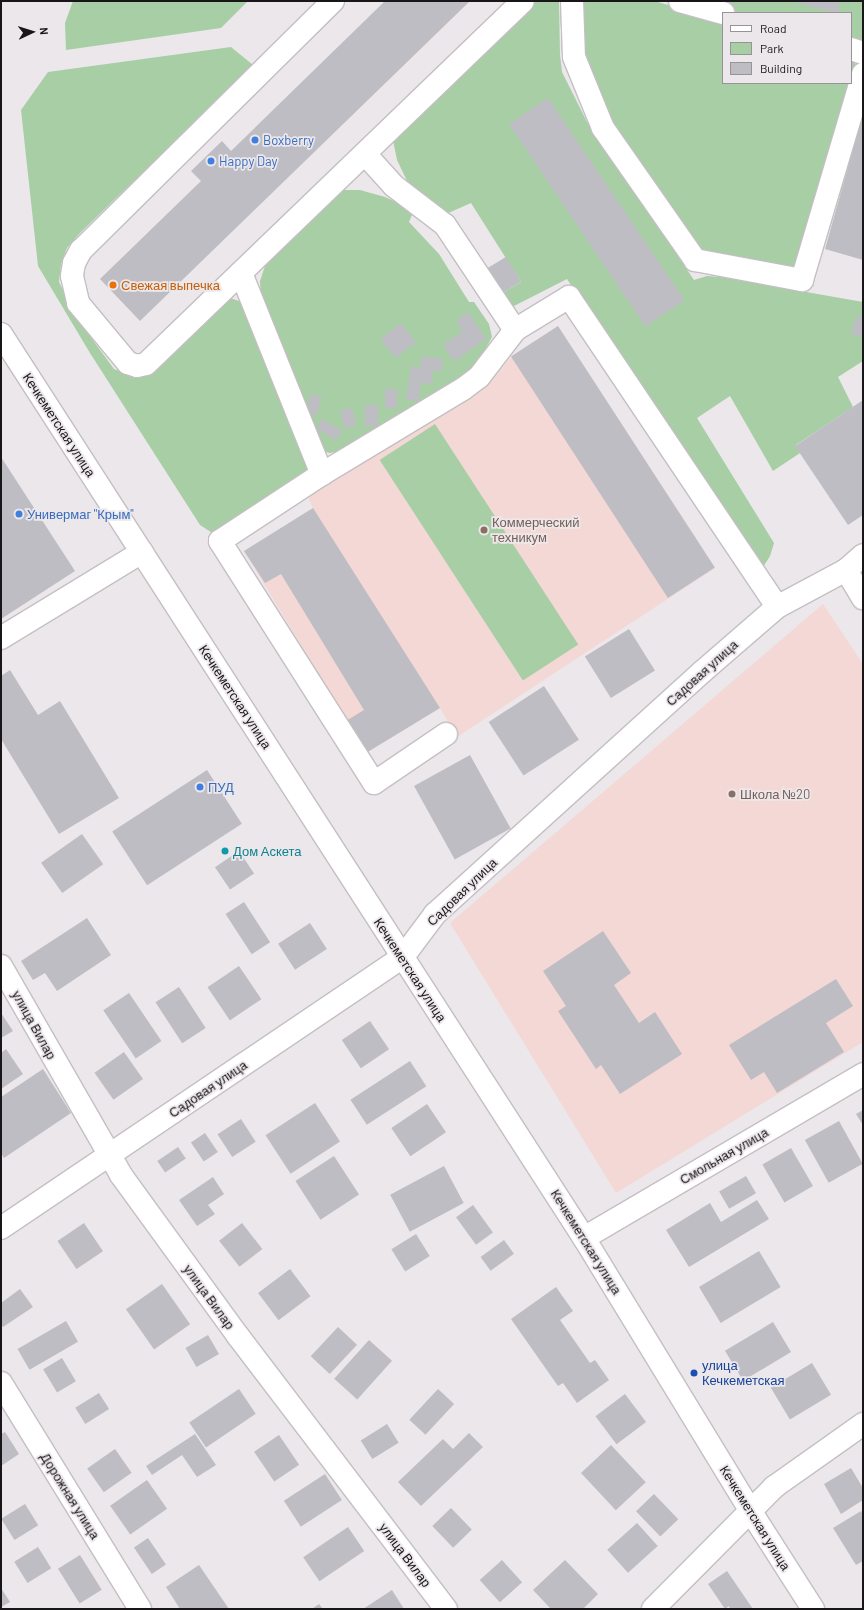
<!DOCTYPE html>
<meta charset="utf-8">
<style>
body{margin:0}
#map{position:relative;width:864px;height:1610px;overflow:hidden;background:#ece7eb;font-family:Barlow,sans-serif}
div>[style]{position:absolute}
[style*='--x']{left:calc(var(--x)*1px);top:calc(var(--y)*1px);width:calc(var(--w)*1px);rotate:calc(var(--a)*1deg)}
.education>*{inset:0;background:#f3d8d5}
.green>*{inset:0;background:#a7cea4;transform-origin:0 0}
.building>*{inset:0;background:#bebdc3;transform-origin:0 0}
.roads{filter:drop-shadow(1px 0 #c4bfc3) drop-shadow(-1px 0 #c4bfc3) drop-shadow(0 1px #c4bfc3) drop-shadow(0 -1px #c4bfc3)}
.minor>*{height:22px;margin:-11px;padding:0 11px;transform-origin:11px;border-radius:11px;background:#fff}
.major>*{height:22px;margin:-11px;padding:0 11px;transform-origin:11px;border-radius:11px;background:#fff}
.dots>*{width:11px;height:11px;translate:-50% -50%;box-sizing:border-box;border:2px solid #ece7eb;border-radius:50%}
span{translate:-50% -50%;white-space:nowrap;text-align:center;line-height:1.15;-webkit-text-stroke:3.5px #ece7eb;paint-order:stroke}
.shop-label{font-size:13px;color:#366cbe}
.left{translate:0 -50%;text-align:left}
.food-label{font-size:13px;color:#c56008}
.street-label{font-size:13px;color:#181618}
.education-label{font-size:13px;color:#785e54}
.culture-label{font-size:13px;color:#0d838f}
.transit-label{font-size:13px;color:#164399}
.frame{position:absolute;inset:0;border:2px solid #181618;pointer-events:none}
.legend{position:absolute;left:722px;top:12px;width:130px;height:72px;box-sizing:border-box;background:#ece7eb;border:1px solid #979397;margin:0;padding:5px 7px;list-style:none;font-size:12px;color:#181618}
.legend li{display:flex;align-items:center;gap:8px;height:20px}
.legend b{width:20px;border:1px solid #979397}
.north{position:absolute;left:12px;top:12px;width:40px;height:40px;-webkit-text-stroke:3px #ece7eb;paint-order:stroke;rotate:86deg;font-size:11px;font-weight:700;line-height:16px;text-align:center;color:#181618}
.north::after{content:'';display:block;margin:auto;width:14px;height:18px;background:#181618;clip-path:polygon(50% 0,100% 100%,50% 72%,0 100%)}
</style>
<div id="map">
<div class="education">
<div style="clip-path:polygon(558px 326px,715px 568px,457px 737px,440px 708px,366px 753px,244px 551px,313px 508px,308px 497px,494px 378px,511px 357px)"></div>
<div style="clip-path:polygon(823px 604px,863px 664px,863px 1042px,616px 1193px,450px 923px)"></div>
</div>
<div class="green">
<div style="clip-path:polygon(73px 1px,248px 1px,221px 28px,66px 50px,65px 23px)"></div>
<div style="clip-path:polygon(532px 1px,559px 1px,560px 55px,562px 72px,587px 122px,694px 280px,707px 276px,720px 277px,863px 302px,863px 361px,838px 377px,853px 407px,796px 445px,800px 453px,773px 471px,730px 396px,697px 418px,774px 543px,770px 556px,761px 570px,567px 279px,512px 307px,501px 294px,521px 282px,471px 203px,446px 214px,410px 187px,397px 160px,393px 140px)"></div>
<div style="clip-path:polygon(578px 1px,654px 1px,723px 20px,723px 83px,851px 83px,851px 59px,855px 63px,857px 78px,800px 271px,709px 256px,693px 244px,609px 121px,581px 59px)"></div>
<div style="clip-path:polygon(697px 1px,863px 1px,863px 43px,851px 45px,851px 13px,739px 13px)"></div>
<div style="clip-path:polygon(231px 47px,253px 65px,79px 234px,67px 248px,61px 264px,59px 282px,78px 320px,114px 369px,130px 375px,144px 374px,230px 298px,239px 301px,246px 307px,313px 474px,217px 536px,200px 525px,90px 353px,38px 266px,21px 110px,48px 72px)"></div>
<div style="clip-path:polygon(336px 190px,360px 190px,385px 197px,407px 207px,412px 215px,409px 222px,439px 254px,469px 302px,474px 302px,489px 324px,492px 337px,477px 365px,464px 376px,343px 451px,329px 453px,320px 450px,261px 301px,260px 281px,266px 263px)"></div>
<div style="left:435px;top:424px;width:263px;height:66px;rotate:57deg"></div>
</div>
<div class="building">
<div style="clip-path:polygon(385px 1px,470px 1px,140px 321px,100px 279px,201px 181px,191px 171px,222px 141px,231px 151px)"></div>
<div style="clip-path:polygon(790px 1px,841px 1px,837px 13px)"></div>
<div style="left:548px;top:98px;width:244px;height:47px;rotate:56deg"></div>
<div style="clip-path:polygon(863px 114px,863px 260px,825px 249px)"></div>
<div style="left:506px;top:257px;width:29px;height:23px;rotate:59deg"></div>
<div style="clip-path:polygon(468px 312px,486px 339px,454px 361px,443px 345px,462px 332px,457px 320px)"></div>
<div style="clip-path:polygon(857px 316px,863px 317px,863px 337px,851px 334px)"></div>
<div style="left:401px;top:323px;width:24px;height:26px;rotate:52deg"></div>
<div style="left:558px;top:326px;width:288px;height:56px;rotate:57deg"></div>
<div style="clip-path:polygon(422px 356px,443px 359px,441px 372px,433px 370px,431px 384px,421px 383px,418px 401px,406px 399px,411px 366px,420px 368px)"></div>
<div style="left:385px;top:389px;width:12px;height:19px"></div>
<div style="left:311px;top:394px;width:11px;height:19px;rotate:15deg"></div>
<div style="clip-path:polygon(863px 400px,863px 515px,848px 525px,795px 446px)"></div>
<div style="left:365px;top:405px;width:13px;height:21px"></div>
<div style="left:352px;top:408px;width:18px;height:12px;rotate:77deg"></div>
<div style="left:322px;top:419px;width:23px;height:11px;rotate:31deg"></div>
<div style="clip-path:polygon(1px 457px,75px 571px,1px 619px)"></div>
<div style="clip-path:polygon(313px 508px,440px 708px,366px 753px,346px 721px,364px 710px,281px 574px,265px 583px,244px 551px)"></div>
<div style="left:629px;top:629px;width:49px;height:52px;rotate:58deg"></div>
<div style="clip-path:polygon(10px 670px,38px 715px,60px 701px,119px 798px,59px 834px,1px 739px,1px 676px)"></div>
<div style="left:544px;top:686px;width:64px;height:66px;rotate:57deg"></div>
<div style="left:470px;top:755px;width:84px;height:64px;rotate:61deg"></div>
<div style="left:207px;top:770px;width:64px;height:113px;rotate:57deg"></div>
<div style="left:82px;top:834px;width:37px;height:50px;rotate:55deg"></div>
<div style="left:239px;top:851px;width:27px;height:29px;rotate:56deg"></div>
<div style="left:244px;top:902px;width:48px;height:22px;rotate:57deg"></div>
<div style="clip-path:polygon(87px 918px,111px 955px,57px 991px,45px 973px,33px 980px,21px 961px)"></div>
<div style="left:310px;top:923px;width:31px;height:38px;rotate:57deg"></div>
<div style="clip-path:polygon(603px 931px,631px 973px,614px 985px,639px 1023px,655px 1012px,682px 1054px,620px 1094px,601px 1065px,596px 1069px,558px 1011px,566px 1006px,543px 971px)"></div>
<div style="left:239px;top:966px;width:40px;height:38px;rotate:56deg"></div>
<div style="clip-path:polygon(836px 979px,853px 1006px,826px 1023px,844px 1052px,777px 1093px,764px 1072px,751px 1080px,729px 1045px)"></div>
<div style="left:179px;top:987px;width:49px;height:28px;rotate:57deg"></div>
<div style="left:129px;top:993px;width:58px;height:31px;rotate:56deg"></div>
<div style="clip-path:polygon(1px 1013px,13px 1031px,1px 1038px)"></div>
<div style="left:370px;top:1021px;width:34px;height:34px;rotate:56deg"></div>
<div style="clip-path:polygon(6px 1049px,23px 1074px,1px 1089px,1px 1053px)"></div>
<div style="left:124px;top:1052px;width:33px;height:36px;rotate:55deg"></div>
<div style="left:410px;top:1061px;width:30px;height:71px;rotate:57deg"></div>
<div style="clip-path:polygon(43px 1069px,71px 1113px,4px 1158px,1px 1153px,1px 1097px)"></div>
<div style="left:315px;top:1103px;width:46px;height:59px;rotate:57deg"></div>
<div style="left:427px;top:1104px;width:34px;height:43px;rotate:56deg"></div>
<div style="clip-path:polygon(863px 1110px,863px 1125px,856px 1114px)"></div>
<div style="left:241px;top:1119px;width:27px;height:28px;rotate:57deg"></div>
<div style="left:839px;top:1121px;width:49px;height:39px;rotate:61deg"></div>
<div style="left:205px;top:1133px;width:23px;height:17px;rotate:56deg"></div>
<div style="left:178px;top:1147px;width:14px;height:25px;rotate:56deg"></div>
<div style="left:791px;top:1148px;width:44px;height:33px;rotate:60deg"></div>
<div style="left:334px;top:1156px;width:46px;height:46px;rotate:57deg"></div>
<div style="left:444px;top:1166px;width:42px;height:61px;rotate:62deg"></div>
<div style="left:746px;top:1176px;width:20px;height:31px;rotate:60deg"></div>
<div style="clip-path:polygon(213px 1177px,224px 1194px,208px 1205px,215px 1214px,197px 1226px,179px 1200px)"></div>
<div style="clip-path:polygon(757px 1200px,769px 1219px,689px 1267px,666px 1230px,710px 1203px,721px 1222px)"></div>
<div style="left:473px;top:1205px;width:34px;height:21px;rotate:54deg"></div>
<div style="left:84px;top:1223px;width:34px;height:32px;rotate:56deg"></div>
<div style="left:242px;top:1223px;width:33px;height:29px;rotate:52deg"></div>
<div style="left:416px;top:1234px;width:26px;height:29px;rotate:58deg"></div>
<div style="left:504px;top:1240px;width:17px;height:29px;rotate:54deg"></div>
<div style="left:759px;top:1251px;width:42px;height:70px;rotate:59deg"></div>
<div style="left:290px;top:1269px;width:34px;height:40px;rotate:53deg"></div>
<div style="left:162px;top:1284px;width:49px;height:44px;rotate:55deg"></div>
<div style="clip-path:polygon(556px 1287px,573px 1311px,560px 1320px,590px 1363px,595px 1360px,609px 1380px,577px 1403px,563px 1383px,558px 1386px,511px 1319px)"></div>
<div style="clip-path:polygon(20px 1289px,33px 1307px,3px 1327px,1px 1324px,1px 1303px)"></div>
<div style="left:66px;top:1321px;width:24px;height:56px;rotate:60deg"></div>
<div style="left:773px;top:1322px;width:35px;height:56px;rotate:59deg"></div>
<div style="left:338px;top:1327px;width:26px;height:40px;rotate:43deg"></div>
<div style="left:208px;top:1335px;width:22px;height:26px;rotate:60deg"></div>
<div style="left:369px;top:1340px;width:31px;height:52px;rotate:42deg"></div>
<div style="left:62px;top:1358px;width:27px;height:22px;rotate:59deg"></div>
<div style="left:812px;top:1363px;width:37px;height:48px;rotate:59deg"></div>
<div style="left:239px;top:1389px;width:30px;height:60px;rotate:56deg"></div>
<div style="left:438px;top:1389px;width:22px;height:42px;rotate:43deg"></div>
<div style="left:99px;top:1393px;width:19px;height:28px;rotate:58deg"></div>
<div style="left:625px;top:1394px;width:35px;height:37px;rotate:53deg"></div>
<div style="left:387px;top:1424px;width:22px;height:31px;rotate:58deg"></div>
<div style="clip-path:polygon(5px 1432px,19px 1454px,1px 1466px,1px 1434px)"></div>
<div style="clip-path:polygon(469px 1433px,483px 1447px,421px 1506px,398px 1482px,443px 1439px,453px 1449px)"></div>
<div style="clip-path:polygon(195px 1434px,216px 1465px,197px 1477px,182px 1455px,152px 1475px,146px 1466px)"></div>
<div style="left:279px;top:1435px;width:36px;height:30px;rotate:56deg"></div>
<div style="left:611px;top:1445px;width:51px;height:41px;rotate:47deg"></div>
<div style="left:115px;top:1449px;width:29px;height:34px;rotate:55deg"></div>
<div style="clip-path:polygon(851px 1468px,863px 1488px,863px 1500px,841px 1514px,824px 1484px)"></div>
<div style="left:325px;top:1474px;width:31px;height:49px;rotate:57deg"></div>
<div style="left:147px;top:1480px;width:35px;height:45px;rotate:55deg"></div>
<div style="left:654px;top:1494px;width:35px;height:25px;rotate:46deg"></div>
<div style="left:25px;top:1504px;width:25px;height:28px;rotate:58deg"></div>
<div style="left:451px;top:1508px;width:30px;height:26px;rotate:46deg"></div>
<div style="clip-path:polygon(861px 1511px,863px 1515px,863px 1561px,856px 1565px,833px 1528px)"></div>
<div style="left:637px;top:1523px;width:31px;height:40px;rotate:48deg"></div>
<div style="left:348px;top:1527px;width:29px;height:54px;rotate:56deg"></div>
<div style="left:148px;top:1538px;width:32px;height:17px;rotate:56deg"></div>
<div style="left:38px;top:1547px;width:25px;height:28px;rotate:58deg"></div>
<div style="left:80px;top:1555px;width:41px;height:26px;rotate:58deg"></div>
<div style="left:502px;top:1560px;width:30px;height:30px;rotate:48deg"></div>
<div style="clip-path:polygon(565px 1560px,598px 1594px,583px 1609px,551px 1609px,533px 1590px)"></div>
<div style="clip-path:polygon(199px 1565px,229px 1609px,180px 1609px,166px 1587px)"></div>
<div style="clip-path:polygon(727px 1571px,753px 1609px,730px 1609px,729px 1606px,725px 1609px,708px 1584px)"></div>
<div style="clip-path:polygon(1px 1588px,10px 1602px,1px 1607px)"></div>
<div style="clip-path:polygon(392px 1590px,404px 1609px,363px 1609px)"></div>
<div style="clip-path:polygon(319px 1604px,323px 1609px,312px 1609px)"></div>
</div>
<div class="roads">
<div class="minor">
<div style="--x:333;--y:1;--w:354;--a:135.3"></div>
<div style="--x:81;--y:250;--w:15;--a:118"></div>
<div style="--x:74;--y:263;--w:13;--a:99"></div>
<div style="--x:72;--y:276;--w:28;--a:77"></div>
<div style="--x:78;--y:303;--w:78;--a:50.2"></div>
<div style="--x:128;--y:363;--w:9;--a:18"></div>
<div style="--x:137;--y:366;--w:9;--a:-13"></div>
<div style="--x:146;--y:364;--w:523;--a:-43.92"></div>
<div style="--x:572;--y:1;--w:56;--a:88"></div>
<div style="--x:574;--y:57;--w:77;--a:67.8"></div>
<div style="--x:603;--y:128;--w:161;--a:55.1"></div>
<div style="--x:695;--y:260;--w:109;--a:10.6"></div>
<div style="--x:802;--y:280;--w:215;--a:-73.5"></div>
<div style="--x:680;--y:1;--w:45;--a:15.6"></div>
<div style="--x:851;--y:49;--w:13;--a:18"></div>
<div style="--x:365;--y:154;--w:43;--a:47.8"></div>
<div style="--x:394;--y:186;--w:64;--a:37.4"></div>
<div style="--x:445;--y:225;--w:126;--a:56.3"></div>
<div style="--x:241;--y:273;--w:217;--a:68.1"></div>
<div style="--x:846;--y:570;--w:33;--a:59"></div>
<div style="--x:1;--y:638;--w:165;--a:-31.4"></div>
<div style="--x:446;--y:734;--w:87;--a:145.8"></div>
<div style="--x:374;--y:783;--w:287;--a:-122.5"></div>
<div style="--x:220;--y:541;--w:122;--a:-33.3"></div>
<div style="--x:322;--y:474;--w:165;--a:-31.1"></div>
<div style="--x:463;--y:389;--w:20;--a:-37"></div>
<div style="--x:479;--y:377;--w:59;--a:-52.5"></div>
<div style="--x:515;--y:330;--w:63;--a:-31.4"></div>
<div style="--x:569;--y:297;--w:373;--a:56.1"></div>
<div style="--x:402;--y:958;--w:55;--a:-53.1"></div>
<div style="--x:435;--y:914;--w:360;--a:-42.2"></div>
<div style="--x:702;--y:672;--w:99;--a:-40.9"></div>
<div style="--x:777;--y:607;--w:78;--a:-28.2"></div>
<div style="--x:846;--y:570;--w:23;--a:-41"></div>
<div style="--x:1;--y:966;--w:241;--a:60.1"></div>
<div style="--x:121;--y:1175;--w:199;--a:54"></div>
<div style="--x:238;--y:1336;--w:343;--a:52.7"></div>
<div style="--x:584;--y:1238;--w:324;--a:-30.4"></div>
<div style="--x:1;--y:1383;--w:265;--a:58.4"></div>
<div style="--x:653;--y:1609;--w:172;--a:-45.2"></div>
<div style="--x:774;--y:1487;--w:109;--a:-35.3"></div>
</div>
<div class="major">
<div style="--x:1;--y:334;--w:1076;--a:57.18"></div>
<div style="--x:584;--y:1238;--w:321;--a:58.6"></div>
<div style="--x:751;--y:1512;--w:115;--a:57.4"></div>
<div style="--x:1;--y:1228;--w:483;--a:-34"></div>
</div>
</div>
<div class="dots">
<div style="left:255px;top:140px;background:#3f7fe0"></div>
<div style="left:211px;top:161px;background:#3f7fe0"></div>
<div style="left:113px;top:285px;background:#e8710a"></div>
<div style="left:19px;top:514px;background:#3f7fe0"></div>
<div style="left:484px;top:530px;background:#8d6e63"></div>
<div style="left:200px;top:787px;background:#3f7fe0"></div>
<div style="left:732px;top:794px;background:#8d6e63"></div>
<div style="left:225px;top:851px;background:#0f9aa8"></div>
<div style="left:694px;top:1373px;background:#1a4fb4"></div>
</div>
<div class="shop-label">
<span class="left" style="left:263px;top:140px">Boxberry</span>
<span class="left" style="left:219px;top:161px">Happy Day</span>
<span class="left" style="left:27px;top:514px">Универмаг "Крым"</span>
<span class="left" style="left:208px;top:787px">ПУД</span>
</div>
<div class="food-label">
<span class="left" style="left:121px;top:285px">Свежая выпечка</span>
</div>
<div class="street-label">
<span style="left:59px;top:425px;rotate:57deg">Кечкеметская улица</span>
<span style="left:702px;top:673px;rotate:-42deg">Садовая улица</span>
<span style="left:235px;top:697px;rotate:57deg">Кечкеметская улица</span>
<span style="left:462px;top:892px;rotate:-44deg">Садовая улица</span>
<span style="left:410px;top:970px;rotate:57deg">Кечкеметская улица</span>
<span style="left:34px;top:1025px;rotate:61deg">улица Вилар</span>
<span style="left:208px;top:1089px;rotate:-34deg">Садовая улица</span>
<span style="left:724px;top:1156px;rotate:-30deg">Смольная улица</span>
<span style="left:586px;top:1242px;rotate:58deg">Кечкеметская улица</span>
<span style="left:209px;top:1297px;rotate:54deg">улица Вилар</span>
<span style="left:70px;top:1496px;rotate:58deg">Дорожная улица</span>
<span style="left:755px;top:1518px;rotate:58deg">Кечкеметская улица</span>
<span style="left:405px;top:1555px;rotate:53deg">улица Вилар</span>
</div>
<div class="education-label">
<span class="left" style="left:492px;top:530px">Коммерческий<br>техникум</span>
<span class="left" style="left:740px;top:794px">Школа №20</span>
</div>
<div class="culture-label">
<span class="left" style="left:233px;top:851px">Дом Аскета</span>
</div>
<div class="transit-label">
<span class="left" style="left:702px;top:1373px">улица<br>Кечкеметская</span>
</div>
<div class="frame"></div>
<ul class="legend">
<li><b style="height:5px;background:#fff"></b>Road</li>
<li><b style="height:11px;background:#a7cea4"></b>Park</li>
<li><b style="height:11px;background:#bebdc3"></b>Building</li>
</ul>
<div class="north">N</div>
</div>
